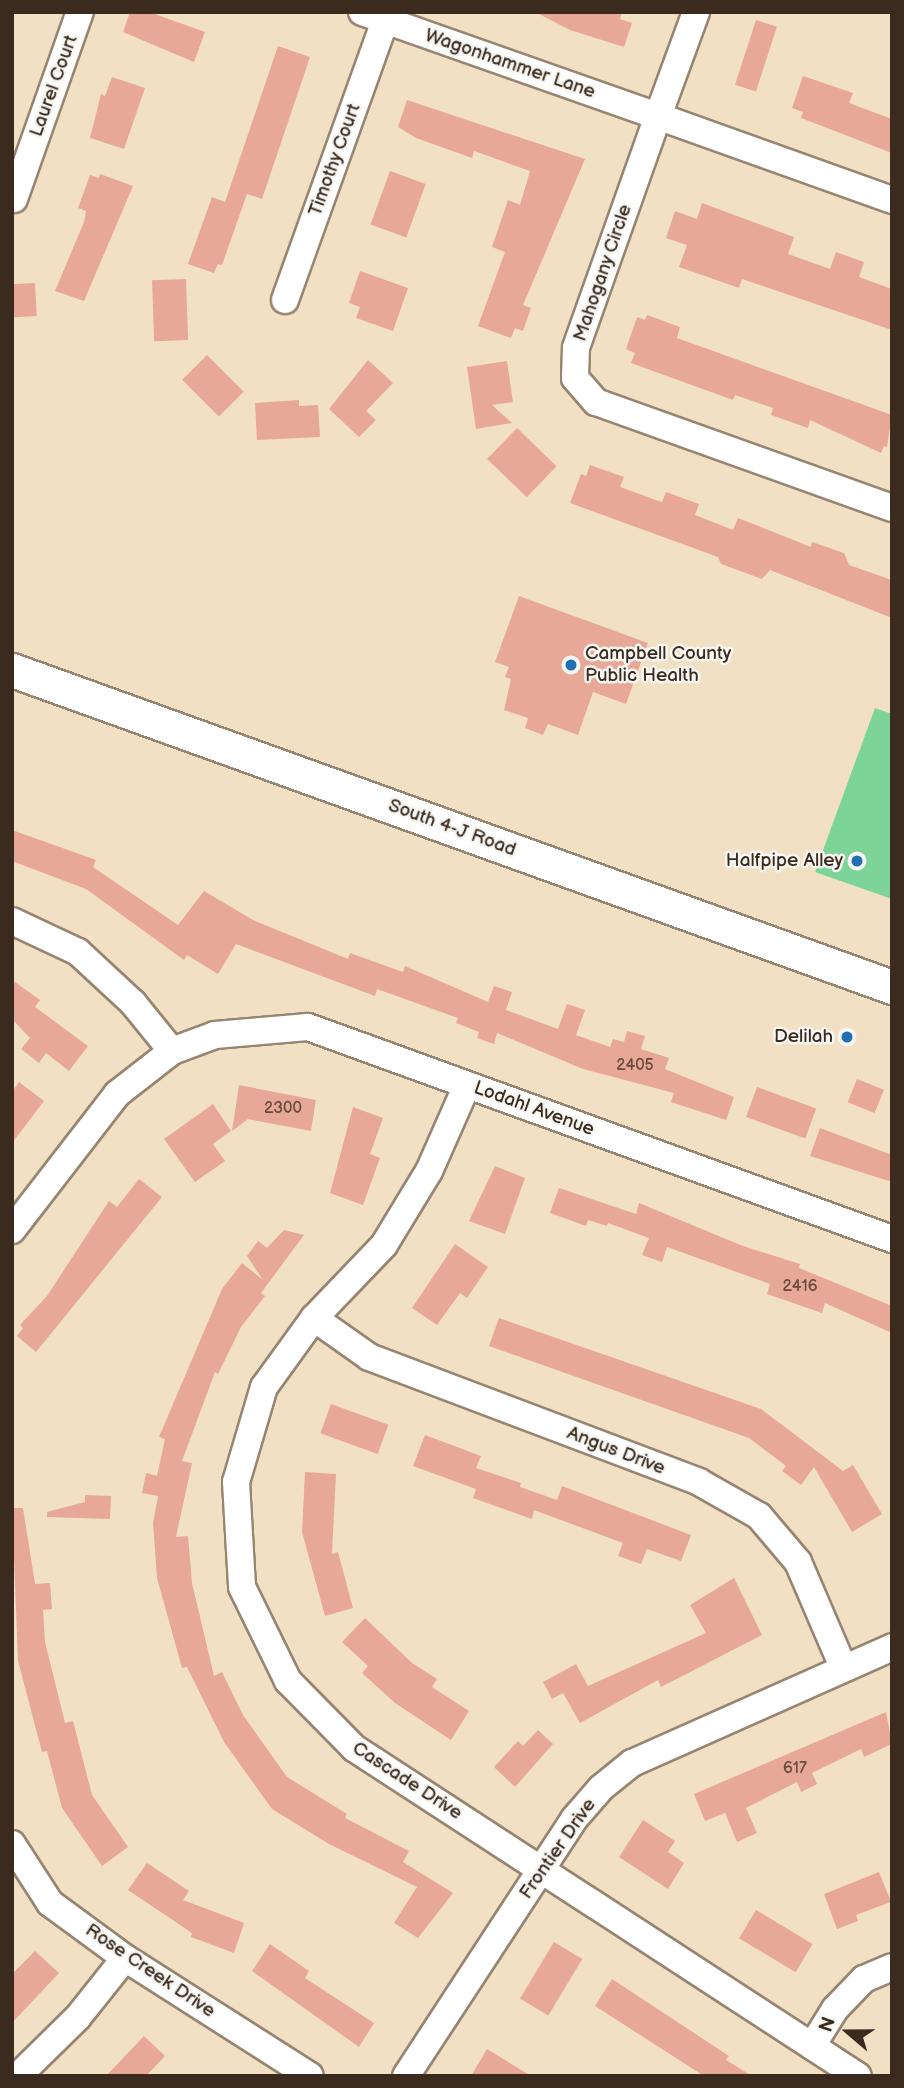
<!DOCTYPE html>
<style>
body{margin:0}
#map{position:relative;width:904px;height:2088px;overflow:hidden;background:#f2e0c4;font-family:"Balsamiq Sans",sans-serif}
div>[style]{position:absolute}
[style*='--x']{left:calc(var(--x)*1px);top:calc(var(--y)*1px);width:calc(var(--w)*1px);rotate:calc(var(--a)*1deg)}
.green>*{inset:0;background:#7dd499}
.building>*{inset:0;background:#e8a898;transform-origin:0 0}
.roads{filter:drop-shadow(2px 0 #968571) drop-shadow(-2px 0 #968571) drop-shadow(0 2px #968571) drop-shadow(0 -2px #968571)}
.minor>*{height:26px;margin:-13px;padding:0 13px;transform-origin:13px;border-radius:13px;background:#fff}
.major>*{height:33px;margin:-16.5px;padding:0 16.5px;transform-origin:16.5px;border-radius:16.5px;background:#fff}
.dots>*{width:19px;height:19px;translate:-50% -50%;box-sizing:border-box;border:4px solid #f6f6f2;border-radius:50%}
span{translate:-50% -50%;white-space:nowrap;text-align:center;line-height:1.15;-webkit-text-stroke:5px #f6f6f2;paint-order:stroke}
.number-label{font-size:16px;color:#664a3c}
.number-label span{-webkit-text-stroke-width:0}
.street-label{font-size:19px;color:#3b2a1e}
.poi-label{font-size:19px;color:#3b2a1e}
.left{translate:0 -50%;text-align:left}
.right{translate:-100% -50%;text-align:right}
.frame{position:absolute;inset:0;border:14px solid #3b2a1e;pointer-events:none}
.north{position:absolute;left:813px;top:1997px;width:70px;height:70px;-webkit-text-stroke:5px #f6f6f2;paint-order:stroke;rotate:290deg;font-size:19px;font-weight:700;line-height:28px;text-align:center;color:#3b2a1e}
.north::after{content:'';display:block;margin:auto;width:24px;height:32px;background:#3b2a1e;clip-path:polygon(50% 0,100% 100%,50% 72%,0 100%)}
</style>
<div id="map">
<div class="green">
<div style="clip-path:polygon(875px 708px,892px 714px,892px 899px,815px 872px)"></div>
</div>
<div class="building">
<div style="clip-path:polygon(130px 12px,149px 12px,205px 32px,194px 62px,123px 32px)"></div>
<div style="clip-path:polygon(535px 12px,622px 12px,620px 19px,632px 23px,624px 47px,570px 30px)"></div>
<div style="left:756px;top:20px;width:22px;height:68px;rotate:18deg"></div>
<div style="clip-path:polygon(278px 46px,310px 57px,262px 199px,247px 194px,222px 265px,218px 264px,214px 273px,188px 264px,212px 197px,225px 202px)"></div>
<div style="clip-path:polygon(803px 76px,853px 93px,849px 103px,892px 119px,892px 153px,801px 118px,803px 112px,792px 108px)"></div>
<div style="clip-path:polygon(112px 77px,145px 88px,124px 149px,90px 138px,101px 94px,105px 96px)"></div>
<div style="clip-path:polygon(407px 100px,585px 159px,523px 305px,531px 308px,523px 331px,515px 328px,511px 338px,478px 326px,505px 252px,492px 247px,508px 200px,520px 205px,530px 171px,474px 151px,472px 158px,416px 138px,398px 127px)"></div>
<div style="left:390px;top:171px;width:38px;height:57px;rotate:20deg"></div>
<div style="clip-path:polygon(100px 174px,133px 186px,84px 301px,55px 291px,84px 222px,86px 211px,78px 208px,90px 175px,99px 178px)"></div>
<div style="clip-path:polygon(702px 203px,794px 237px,788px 254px,830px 269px,836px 252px,864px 262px,859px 277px,892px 289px,892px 330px,742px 279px,739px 288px,679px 267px,687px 245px,666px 238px,675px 211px,697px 219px)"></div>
<div style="clip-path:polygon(360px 271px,408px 288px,393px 331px,356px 318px,360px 307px,349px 303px)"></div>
<div style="left:186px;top:279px;width:61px;height:34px;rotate:88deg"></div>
<div style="left:35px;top:283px;width:33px;height:23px;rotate:87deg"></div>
<div style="clip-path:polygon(647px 315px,680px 327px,677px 338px,892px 415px,887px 447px,884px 446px,881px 453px,810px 420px,808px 428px,771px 415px,773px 408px,735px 395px,733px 400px,631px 363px,635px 353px,626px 349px,637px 317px,645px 320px)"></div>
<div style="left:207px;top:355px;width:52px;height:35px;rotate:45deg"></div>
<div style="clip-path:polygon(368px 360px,393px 383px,366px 411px,376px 420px,359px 437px,329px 409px)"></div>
<div style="clip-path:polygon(507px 361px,513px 402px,492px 405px,512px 423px,476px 429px,467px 367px)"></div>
<div style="clip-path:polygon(299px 400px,299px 406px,318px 405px,320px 437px,257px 440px,255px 403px)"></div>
<div style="left:517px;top:428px;width:55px;height:43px;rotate:44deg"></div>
<div style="clip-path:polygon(590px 465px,624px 477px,620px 487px,656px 500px,662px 502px,666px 492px,699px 504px,695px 515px,733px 530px,738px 518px,811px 547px,812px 542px,844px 553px,849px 565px,892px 580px,892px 618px,770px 570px,762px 579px,721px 564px,718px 557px,570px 503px,581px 474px,586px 476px)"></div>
<div style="clip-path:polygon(519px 596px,648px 643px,626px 704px,593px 692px,578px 735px,548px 724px,543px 735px,525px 728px,528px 718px,504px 710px,511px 679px,505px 677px,509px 667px,495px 662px)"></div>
<div style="clip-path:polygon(12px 830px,96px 860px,93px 867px,178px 925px,204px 891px,253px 920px,348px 959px,350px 953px,403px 972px,405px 966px,488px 1002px,494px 986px,512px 992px,506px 1010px,558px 1029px,567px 1004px,585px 1010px,576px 1035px,610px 1047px,613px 1039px,624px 1042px,627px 1031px,645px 1036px,641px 1049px,669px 1058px,665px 1069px,734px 1097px,726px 1120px,671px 1102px,674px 1093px,583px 1069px,497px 1033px,494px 1044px,477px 1038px,479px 1032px,456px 1023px,458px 1018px,377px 989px,375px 996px,236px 944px,218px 974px,187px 955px,184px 960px,86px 889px,12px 861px)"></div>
<div style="clip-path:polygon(12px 980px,40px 1000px,35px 1007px,88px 1046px,69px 1071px,46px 1053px,39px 1063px,21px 1049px,30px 1038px,12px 1019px)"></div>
<div style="left:857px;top:1079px;width:29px;height:25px;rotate:22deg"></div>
<div style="clip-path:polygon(19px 1082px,44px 1101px,12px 1143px,12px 1092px)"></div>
<div style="clip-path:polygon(239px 1085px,316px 1100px,311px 1131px,248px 1119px,232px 1131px)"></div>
<div style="left:757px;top:1087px;width:63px;height:32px;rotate:20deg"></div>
<div style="clip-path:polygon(213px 1104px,231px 1131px,213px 1144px,225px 1161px,195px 1182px,164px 1139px)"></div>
<div style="clip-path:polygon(353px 1107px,383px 1118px,370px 1154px,380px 1158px,363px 1205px,330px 1193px)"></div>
<div style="clip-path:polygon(820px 1128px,892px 1155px,892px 1182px,810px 1156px)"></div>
<div style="clip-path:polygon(495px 1166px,525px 1178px,505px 1234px,469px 1221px)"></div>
<div style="clip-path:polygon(139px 1179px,162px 1197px,36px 1352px,17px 1336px,23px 1328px,20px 1325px,47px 1296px,109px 1201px,117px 1207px)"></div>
<div style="clip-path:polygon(559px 1188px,636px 1214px,639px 1203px,743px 1246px,800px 1264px,799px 1268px,892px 1306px,892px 1333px,825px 1303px,822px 1313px,767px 1294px,770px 1284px,667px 1247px,662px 1262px,642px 1255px,649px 1238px,608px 1223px,607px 1226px,588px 1220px,586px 1226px,550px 1213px)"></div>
<div style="clip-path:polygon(284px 1230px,304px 1235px,261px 1293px,265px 1296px,241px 1327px,218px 1374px,215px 1372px,182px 1461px,192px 1463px,176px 1537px,188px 1536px,192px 1583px,214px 1676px,222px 1672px,243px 1715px,287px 1777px,347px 1814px,345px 1818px,409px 1851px,403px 1862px,453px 1893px,418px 1938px,394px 1923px,417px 1887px,329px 1844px,272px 1809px,224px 1742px,187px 1667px,182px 1668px,157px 1578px,153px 1523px,158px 1496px,142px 1493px,146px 1473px,157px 1476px,165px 1439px,159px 1437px,222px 1289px,242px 1263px,263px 1280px,247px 1256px,258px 1241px,267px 1248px)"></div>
<div style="clip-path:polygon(455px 1244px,488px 1267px,467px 1298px,460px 1293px,437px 1325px,412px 1308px)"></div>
<div style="clip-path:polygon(499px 1318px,761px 1409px,843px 1471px,853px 1465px,882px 1514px,852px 1532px,814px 1467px,801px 1485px,782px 1471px,786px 1466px,749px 1438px,489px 1346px)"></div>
<div style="left:331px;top:1404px;width:61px;height:31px;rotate:20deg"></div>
<div style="clip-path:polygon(425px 1435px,481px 1456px,476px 1468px,521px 1483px,520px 1487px,557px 1500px,562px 1486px,691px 1535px,681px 1561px,647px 1549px,641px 1564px,618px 1556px,623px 1543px,534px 1510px,532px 1519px,473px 1498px,476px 1489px,413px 1466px)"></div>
<div style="clip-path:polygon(305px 1472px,336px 1474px,332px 1554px,338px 1552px,353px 1608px,325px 1616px,302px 1532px)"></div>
<div style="clip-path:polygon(85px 1495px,111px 1496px,110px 1519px,47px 1517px,47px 1512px,85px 1502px)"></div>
<div style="clip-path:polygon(12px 1508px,23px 1508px,35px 1584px,50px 1583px,52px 1609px,43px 1610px,45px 1642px,65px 1723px,73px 1721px,92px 1795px,128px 1847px,102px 1866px,62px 1808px,47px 1751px,42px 1752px,18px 1661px)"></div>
<div style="clip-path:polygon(734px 1578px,762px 1635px,661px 1687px,658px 1680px,580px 1723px,563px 1693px,552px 1699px,543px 1682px,576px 1664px,588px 1686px,706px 1633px,690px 1605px)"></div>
<div style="clip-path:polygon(365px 1618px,412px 1663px,437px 1679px,432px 1687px,469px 1711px,451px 1740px,395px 1703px,362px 1673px,368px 1666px,342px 1642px)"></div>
<div style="clip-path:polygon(886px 1712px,892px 1744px,864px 1757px,861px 1749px,812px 1773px,817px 1784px,801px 1792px,797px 1782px,746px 1808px,757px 1833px,737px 1842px,725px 1813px,705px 1821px,694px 1794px)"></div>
<div style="clip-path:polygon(538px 1730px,553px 1744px,515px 1787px,494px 1767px,518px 1741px,523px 1746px)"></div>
<div style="clip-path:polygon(643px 1820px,675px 1841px,668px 1852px,684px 1863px,668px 1889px,619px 1857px)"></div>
<div style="clip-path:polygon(147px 1863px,189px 1891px,183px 1900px,244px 1923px,234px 1953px,191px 1937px,192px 1933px,128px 1890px)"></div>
<div style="clip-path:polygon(879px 1872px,891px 1902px,856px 1915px,858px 1921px,837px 1929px,824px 1894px)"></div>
<div style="left:756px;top:1910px;width:66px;height:33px;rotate:31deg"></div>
<div style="left:554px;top:1942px;width:33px;height:66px;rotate:31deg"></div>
<div style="clip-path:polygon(270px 1944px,309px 1971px,305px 1978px,374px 2023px,359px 2047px,252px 1971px)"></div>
<div style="clip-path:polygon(35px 1951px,59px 1973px,12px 2023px,12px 1974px)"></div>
<div style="clip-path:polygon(612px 1979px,729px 2056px,726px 2060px,752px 2076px,704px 2076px,595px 2006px)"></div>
<div style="clip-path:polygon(144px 2036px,165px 2056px,146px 2076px,106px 2076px)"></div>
<div style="clip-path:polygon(487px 2049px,531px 2076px,471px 2076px)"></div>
</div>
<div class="roads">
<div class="minor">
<div style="--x:362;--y:12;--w:314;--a:19.4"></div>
<div style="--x:658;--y:116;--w:111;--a:-69.9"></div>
<div style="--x:14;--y:199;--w:198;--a:-70.6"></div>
<div style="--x:892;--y:200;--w:249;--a:-160.3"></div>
<div style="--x:658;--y:116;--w:246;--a:109.5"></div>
<div style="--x:576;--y:348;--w:30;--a:92"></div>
<div style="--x:575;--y:378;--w:32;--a:49"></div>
<div style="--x:596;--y:402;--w:314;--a:19.7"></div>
<div style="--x:285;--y:300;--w:306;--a:-70.3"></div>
<div style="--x:12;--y:921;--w:73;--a:25.2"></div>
<div style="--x:78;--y:952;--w:75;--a:42.8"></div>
<div style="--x:133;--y:1003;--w:62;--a:50.9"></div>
<div style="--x:467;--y:1085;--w:94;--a:113.8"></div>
<div style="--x:429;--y:1171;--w:87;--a:121.3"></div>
<div style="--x:384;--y:1245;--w:101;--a:133.8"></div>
<div style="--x:314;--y:1318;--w:85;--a:125.9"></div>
<div style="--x:264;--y:1387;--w:99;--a:106.4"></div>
<div style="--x:236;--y:1482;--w:105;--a:86.7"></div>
<div style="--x:242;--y:1587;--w:105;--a:63.9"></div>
<div style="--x:288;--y:1681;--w:94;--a:45.4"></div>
<div style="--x:354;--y:1748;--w:601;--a:33.06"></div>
<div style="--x:12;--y:1230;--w:172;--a:-52.3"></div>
<div style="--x:117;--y:1094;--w:70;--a:-38"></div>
<div style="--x:172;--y:1051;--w:46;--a:-20.4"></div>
<div style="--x:215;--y:1035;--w:93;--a:-4.9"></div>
<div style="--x:308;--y:1027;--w:621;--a:19.95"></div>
<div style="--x:314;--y:1318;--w:67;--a:35.3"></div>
<div style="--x:369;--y:1357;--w:353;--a:20.7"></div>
<div style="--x:699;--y:1482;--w:69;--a:29.5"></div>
<div style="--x:759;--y:1516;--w:60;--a:49.7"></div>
<div style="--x:798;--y:1562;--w:114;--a:66.8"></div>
<div style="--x:12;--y:1844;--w:70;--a:57.2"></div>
<div style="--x:50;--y:1903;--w:93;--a:36.3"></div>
<div style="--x:125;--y:1958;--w:219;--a:32.5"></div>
<div style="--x:812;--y:2046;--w:44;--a:-58.1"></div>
<div style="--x:835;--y:2009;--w:42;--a:-46"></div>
<div style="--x:864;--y:1979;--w:30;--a:-23"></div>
<div style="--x:18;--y:2076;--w:84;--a:-44.5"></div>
<div style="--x:78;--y:2017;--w:75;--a:-51.5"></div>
<div style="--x:406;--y:2076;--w:307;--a:-56.8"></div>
<div style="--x:574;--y:1819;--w:41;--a:-48.9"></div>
<div style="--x:601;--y:1788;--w:40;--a:-39"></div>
<div style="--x:632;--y:1763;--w:285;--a:-24"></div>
</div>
<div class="major">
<div style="--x:12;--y:670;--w:935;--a:19.81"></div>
</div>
</div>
<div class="dots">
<div style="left:571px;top:665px;background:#1f6fb2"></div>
<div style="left:857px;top:861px;background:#1f6fb2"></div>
<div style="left:847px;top:1037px;background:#1f6fb2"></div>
</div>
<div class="number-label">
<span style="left:635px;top:1066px">2405</span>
<span style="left:283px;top:1109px">2300</span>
<span style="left:800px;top:1287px">2416</span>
<span style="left:795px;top:1769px">617</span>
</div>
<div class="street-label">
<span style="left:510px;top:64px;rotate:19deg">Wagonhammer Lane</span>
<span style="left:54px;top:86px;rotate:-70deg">Laurel Court</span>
<span style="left:335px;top:160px;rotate:-70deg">Timothy Court</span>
<span style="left:603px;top:273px;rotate:-71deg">Mahogany Circle</span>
<span style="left:452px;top:828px;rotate:20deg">South 4-J Road</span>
<span style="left:534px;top:1109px;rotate:20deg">Lodahl Avenue</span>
<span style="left:616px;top:1451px;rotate:21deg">Angus Drive</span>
<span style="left:407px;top:1781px;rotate:33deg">Cascade Drive</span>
<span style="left:558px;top:1849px;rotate:-55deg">Frontier Drive</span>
<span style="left:150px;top:1971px;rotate:34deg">Rose Creek Drive</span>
</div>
<div class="poi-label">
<span class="left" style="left:585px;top:665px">Campbell County<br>Public Health</span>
<span class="right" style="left:843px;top:861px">Halfpipe Alley</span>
<span class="right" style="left:833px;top:1037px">Delilah</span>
</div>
<div class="frame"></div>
<div class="north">N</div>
</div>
